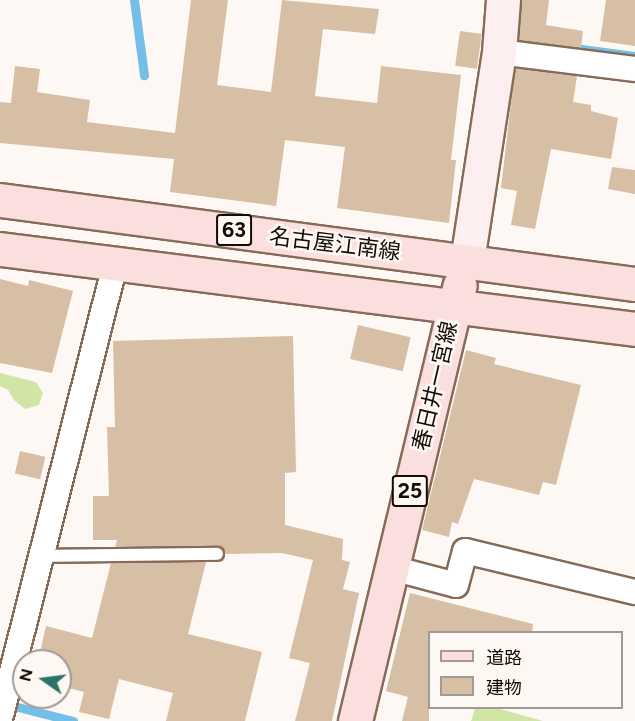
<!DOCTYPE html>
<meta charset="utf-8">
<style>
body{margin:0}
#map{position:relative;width:635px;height:721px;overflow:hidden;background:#fef8f4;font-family:Figtree,"Noto Sans JP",sans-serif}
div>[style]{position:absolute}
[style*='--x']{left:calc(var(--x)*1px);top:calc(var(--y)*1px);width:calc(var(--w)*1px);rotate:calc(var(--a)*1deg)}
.green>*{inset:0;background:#d1e6a6}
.stream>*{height:9px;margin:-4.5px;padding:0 4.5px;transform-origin:4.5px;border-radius:4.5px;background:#74bfe7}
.building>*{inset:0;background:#d7bfa5;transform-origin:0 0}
.roads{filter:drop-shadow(2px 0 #876b59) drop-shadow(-2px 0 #876b59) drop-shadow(0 2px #876b59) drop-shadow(0 -2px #876b59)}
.lane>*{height:12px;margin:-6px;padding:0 6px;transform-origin:6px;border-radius:6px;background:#fff}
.street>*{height:24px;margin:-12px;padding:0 12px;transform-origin:12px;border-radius:12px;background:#fff}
.secondary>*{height:33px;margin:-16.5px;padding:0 16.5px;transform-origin:16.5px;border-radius:16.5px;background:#fdefef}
.primary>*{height:33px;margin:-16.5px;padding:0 16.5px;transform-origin:16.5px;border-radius:16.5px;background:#fbdfdf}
span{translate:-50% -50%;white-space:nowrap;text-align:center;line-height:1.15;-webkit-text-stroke:5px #fef8f4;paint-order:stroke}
.shield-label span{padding:2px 4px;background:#fef8f4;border:2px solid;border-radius:4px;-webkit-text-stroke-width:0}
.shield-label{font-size:21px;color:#150b05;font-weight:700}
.street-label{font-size:22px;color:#150b05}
.legend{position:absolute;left:428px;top:631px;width:195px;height:78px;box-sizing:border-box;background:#fef8f4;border:2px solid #a19994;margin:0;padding:8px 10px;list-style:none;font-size:18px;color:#150b05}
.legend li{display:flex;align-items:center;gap:12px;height:30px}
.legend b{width:30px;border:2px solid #a19994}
.north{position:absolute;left:12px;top:649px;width:60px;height:60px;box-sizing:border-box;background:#fef8f4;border:2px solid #a19994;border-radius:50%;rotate:284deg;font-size:16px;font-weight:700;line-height:24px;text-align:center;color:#150b05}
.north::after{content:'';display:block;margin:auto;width:21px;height:27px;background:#2e7368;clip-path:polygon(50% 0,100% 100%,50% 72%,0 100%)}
</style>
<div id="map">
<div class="green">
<div style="clip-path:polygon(0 373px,36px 382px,43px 393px,39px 405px,25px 409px,14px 400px,8px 390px,0 386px)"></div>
<div style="clip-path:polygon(475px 708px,496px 708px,543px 721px,471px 721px)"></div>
</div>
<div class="stream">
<div style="--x:134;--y:0;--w:76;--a:82.4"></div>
<div style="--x:521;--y:41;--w:115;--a:7.5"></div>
<div style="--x:18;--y:707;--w:57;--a:14.3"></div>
</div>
<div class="building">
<div style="clip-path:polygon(191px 0,228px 0,217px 85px,271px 92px,282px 0,379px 9px,375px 34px,323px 29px,315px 96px,377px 103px,381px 66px,461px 75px,451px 160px,456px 160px,449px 223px,337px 208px,345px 147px,285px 140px,276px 206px,170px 192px,174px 159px,0 143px,0 102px,11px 103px,15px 66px,40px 69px,37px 92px,90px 100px,87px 122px,175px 133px)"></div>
<div style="clip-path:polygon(522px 0,549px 0,546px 25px,583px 31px,581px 48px,519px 40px)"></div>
<div style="clip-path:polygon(606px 0,635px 0,635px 46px,600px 41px)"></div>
<div style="left:460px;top:31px;width:22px;height:35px;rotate:8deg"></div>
<div style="clip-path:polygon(515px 68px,577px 76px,573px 102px,591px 105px,591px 111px,618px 118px,611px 159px,551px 149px,535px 229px,511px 225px,517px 191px,501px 188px)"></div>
<div style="clip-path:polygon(612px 167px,635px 170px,635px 194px,608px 189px)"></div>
<div style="clip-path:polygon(0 279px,28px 286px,29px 280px,73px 291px,52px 373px,0 363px)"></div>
<div style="left:358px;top:325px;width:54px;height:35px;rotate:13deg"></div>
<div style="clip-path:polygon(293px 336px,296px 472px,285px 473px,285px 525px,343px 539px,342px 560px,350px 562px,343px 589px,359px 593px,332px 721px,295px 721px,310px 663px,289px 658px,313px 560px,282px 553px,225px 554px,217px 546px,115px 547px,117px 540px,93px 540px,93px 496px,109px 496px,107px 427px,115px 427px,113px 341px)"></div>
<div style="clip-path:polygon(466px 350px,496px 358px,494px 364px,581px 385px,556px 485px,543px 482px,539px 495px,474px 479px,458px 524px,452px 522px,449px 537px,422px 530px)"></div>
<div style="left:20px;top:451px;width:26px;height:23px;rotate:13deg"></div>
<div style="clip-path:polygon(206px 562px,188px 634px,262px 652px,245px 721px,166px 721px,173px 693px,119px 679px,109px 719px,79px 712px,84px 692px,60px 686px,60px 661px,38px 661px,46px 626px,92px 638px,111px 563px)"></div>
<div style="clip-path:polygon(410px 593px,533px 624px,532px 633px,429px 633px,429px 721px,402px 721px,408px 697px,386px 691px)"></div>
</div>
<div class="roads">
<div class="lane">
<div style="--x:41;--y:556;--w:176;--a:-0.7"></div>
</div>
<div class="street">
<div style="--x:499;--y:52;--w:137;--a:7.1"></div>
<div style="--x:392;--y:568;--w:66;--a:14.9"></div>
<div style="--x:456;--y:585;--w:35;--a:-75"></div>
<div style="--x:465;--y:551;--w:175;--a:13.6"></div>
<div style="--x:0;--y:719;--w:469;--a:-75.8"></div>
</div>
<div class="secondary">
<div style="--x:467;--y:261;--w:211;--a:-81.3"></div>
<div style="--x:499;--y:52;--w:52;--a:-85.6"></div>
</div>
<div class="primary">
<div style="--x:0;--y:200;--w:641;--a:7.54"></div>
<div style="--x:0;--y:249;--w:640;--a:7.18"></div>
<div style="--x:355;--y:721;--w:448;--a:-76.5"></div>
</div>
</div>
<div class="shield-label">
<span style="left:234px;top:230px">63</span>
<span style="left:410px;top:491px">25</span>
</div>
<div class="street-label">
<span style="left:335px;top:244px;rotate:7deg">名古屋江南線</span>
<span style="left:435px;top:386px;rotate:-77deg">春日井一宮線</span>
</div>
<ul class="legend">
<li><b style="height:8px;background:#fbdfdf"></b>道路</li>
<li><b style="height:16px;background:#d7bfa5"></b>建物</li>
</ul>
<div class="north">N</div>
</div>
